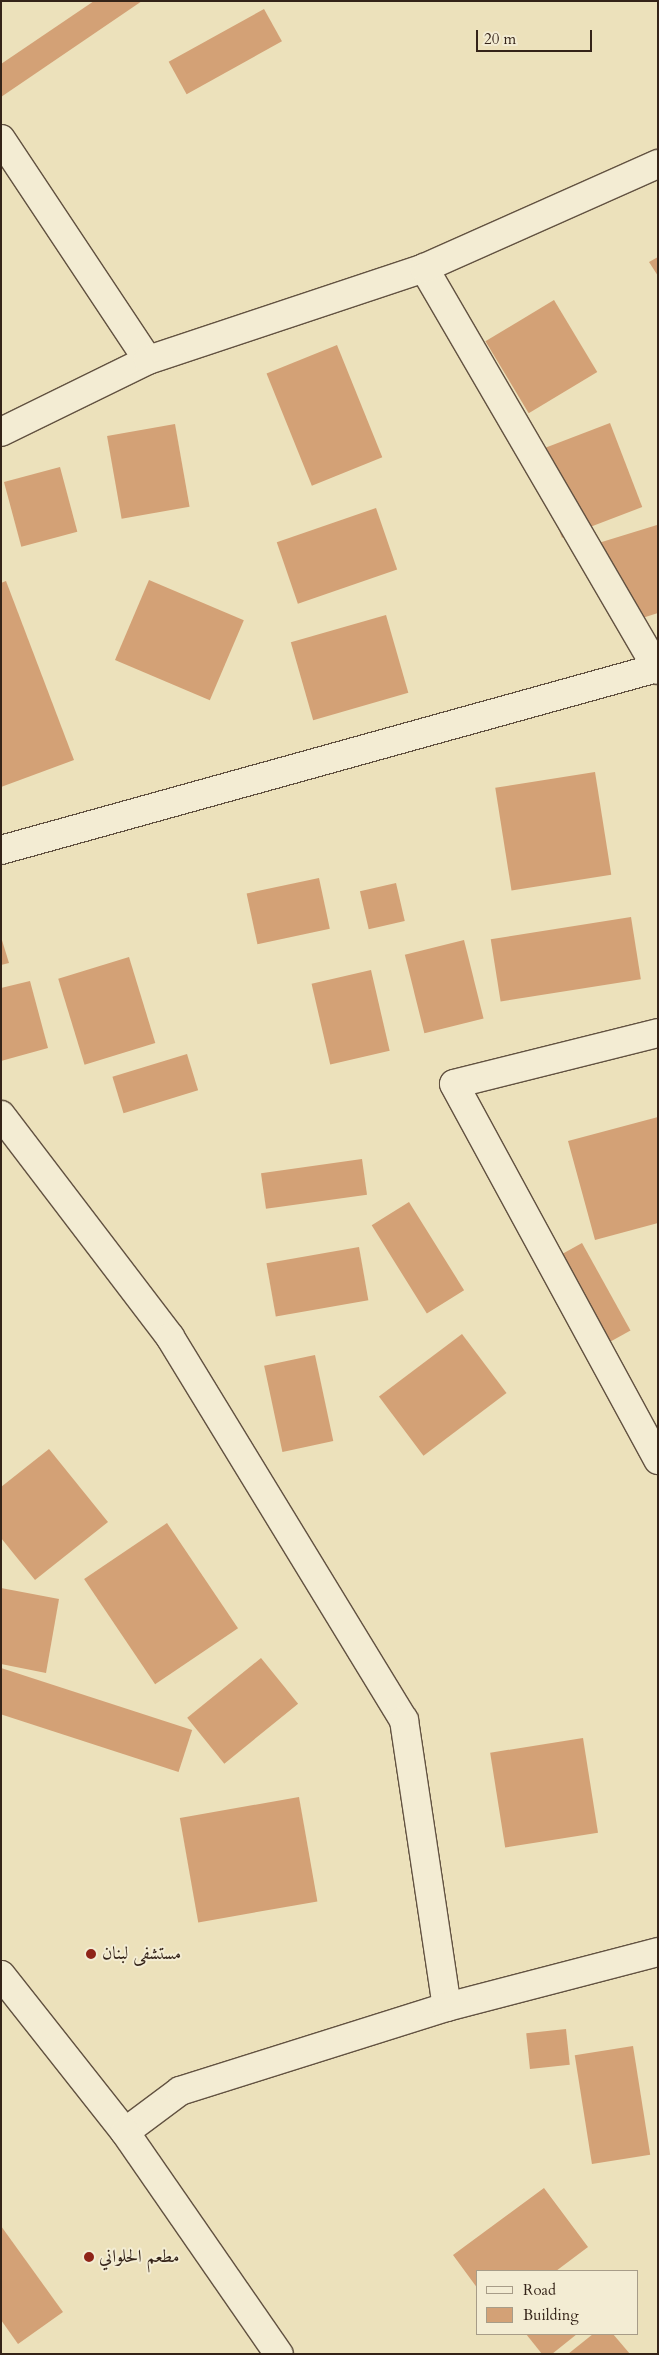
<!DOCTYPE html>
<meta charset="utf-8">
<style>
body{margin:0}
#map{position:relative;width:659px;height:2355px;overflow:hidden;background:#ece1bb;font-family:Cardo,Amiri,serif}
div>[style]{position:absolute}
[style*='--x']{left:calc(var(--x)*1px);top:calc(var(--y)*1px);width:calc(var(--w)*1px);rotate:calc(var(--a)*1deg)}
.building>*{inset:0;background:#d3a176;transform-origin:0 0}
.roads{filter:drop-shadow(1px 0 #625241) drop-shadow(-1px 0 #625241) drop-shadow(0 1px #625241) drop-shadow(0 -1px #625241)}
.street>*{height:28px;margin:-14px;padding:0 14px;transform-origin:14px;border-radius:14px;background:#f3ecd3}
.secondary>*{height:28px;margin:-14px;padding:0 14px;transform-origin:14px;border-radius:14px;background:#f3ecd3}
.dots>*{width:14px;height:14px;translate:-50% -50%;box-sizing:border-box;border:2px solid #f3ecd3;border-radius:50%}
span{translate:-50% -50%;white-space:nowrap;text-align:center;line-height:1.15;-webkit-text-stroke:4px #f3ecd3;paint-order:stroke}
.poi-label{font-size:18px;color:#342318}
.left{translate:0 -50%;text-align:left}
.frame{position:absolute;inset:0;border:2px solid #342318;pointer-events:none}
.legend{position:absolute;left:476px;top:2270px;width:162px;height:65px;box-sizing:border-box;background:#f3ecd3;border:1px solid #a79c88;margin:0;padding:6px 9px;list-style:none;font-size:15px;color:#342318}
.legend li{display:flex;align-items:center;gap:10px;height:25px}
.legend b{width:25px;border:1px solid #a79c88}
.scale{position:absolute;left:476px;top:30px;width:116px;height:22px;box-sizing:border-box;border:2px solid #342318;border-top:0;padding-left:6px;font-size:15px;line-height:18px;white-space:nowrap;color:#342318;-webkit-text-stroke:4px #f3ecd3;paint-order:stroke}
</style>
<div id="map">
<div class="building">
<div style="clip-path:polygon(94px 1px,142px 1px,1px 97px,1px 64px)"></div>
<div style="left:264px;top:9px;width:37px;height:109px;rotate:61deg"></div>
<div style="clip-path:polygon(658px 257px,658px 276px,649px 262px)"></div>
<div style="left:554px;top:300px;width:84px;height:80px;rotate:59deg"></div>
<div style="left:337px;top:345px;width:121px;height:76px;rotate:68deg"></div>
<div style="left:610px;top:423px;width:90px;height:86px;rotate:69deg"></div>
<div style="left:175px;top:424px;width:84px;height:69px;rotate:80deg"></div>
<div style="left:60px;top:467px;width:67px;height:58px;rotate:75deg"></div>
<div style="left:376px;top:508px;width:65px;height:105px;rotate:71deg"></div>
<div style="clip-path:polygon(657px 525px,658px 613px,617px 626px,592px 545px)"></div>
<div style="left:149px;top:580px;width:103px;height:87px;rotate:23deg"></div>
<div style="clip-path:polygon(6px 581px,74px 760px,1px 787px,1px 583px)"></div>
<div style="left:386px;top:615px;width:81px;height:99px;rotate:74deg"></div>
<div style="left:595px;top:772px;width:104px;height:101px;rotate:81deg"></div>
<div style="left:319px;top:878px;width:52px;height:74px;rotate:78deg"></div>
<div style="left:396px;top:883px;width:39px;height:37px;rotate:77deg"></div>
<div style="left:631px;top:917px;width:63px;height:142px;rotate:81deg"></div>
<div style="clip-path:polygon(1px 937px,9px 963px,1px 965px)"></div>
<div style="left:464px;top:940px;width:81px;height:61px;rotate:76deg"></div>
<div style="left:129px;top:957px;width:90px;height:74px;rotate:73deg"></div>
<div style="left:371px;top:970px;width:83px;height:61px;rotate:77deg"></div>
<div style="clip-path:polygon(30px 981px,48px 1048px,1px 1061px,1px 988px)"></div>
<div style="left:187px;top:1054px;width:38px;height:78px;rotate:73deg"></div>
<div style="clip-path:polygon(658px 1117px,658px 1223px,595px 1240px,568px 1141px)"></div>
<div style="left:362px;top:1159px;width:36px;height:102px;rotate:82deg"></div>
<div style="left:409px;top:1202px;width:104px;height:44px;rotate:58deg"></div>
<div style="left:582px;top:1243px;width:100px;height:47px;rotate:61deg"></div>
<div style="left:359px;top:1247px;width:54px;height:94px;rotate:80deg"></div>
<div style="left:462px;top:1334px;width:74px;height:104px;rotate:53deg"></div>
<div style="left:315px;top:1355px;width:88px;height:52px;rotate:78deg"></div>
<div style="clip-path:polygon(49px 1449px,108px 1522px,35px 1580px,1px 1538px,1px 1487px)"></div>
<div style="left:167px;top:1523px;width:127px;height:100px;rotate:56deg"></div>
<div style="clip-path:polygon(1px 1588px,59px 1599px,46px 1673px,1px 1664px)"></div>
<div style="left:261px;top:1658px;width:59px;height:95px;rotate:51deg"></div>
<div style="left:1px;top:1668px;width:201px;height:44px;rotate:18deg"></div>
<div style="left:583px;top:1738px;width:96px;height:94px;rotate:81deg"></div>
<div style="left:299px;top:1797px;width:106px;height:121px;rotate:80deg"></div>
<div style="left:566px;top:2029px;width:36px;height:40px;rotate:84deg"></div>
<div style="left:633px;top:2046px;width:110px;height:59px;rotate:81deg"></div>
<div style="clip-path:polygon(544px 2188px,588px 2247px,556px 2271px,478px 2271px,478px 2289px,453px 2255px)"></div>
<div style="clip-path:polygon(1px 2226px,63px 2312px,18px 2344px,1px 2320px)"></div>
<div style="clip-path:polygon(526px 2334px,577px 2334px,552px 2354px,542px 2354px)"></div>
<div style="clip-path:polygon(593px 2334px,613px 2334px,630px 2354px,568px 2354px)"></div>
</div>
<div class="roads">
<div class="street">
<div style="--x:1;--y:139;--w:265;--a:56.4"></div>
<div style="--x:424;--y:268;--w:465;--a:59.8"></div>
<div style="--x:1;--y:432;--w:164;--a:-26.1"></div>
<div style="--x:148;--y:360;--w:291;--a:-18.4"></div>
<div style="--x:424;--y:268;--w:256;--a:-24"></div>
<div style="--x:1;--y:850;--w:681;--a:-15.51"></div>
<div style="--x:658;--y:1033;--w:210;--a:166"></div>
<div style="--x:454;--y:1084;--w:428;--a:61.5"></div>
<div style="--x:1;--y:1115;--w:279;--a:52.7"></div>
<div style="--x:170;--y:1337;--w:449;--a:58.6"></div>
<div style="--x:404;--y:1720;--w:290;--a:81.5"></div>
<div style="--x:125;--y:2132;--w:69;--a:-36.7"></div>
<div style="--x:180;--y:2091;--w:280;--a:-17.5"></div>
<div style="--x:447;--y:2007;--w:218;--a:-14.6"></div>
</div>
<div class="secondary">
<div style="--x:1;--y:1975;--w:200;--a:51.7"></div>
<div style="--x:125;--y:2132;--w:270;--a:55.3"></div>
</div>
</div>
<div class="dots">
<div style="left:91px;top:1954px;background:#8f2418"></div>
<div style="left:89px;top:2257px;background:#8f2418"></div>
</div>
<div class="poi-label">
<span class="left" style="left:102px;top:1954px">مستشفى لبنان</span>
<span class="left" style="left:99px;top:2257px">مطعم الحلواني</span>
</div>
<div class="frame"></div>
<ul class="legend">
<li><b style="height:6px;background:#f3ecd3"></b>Road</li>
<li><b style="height:14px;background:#d3a176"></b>Building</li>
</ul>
<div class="scale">20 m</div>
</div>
